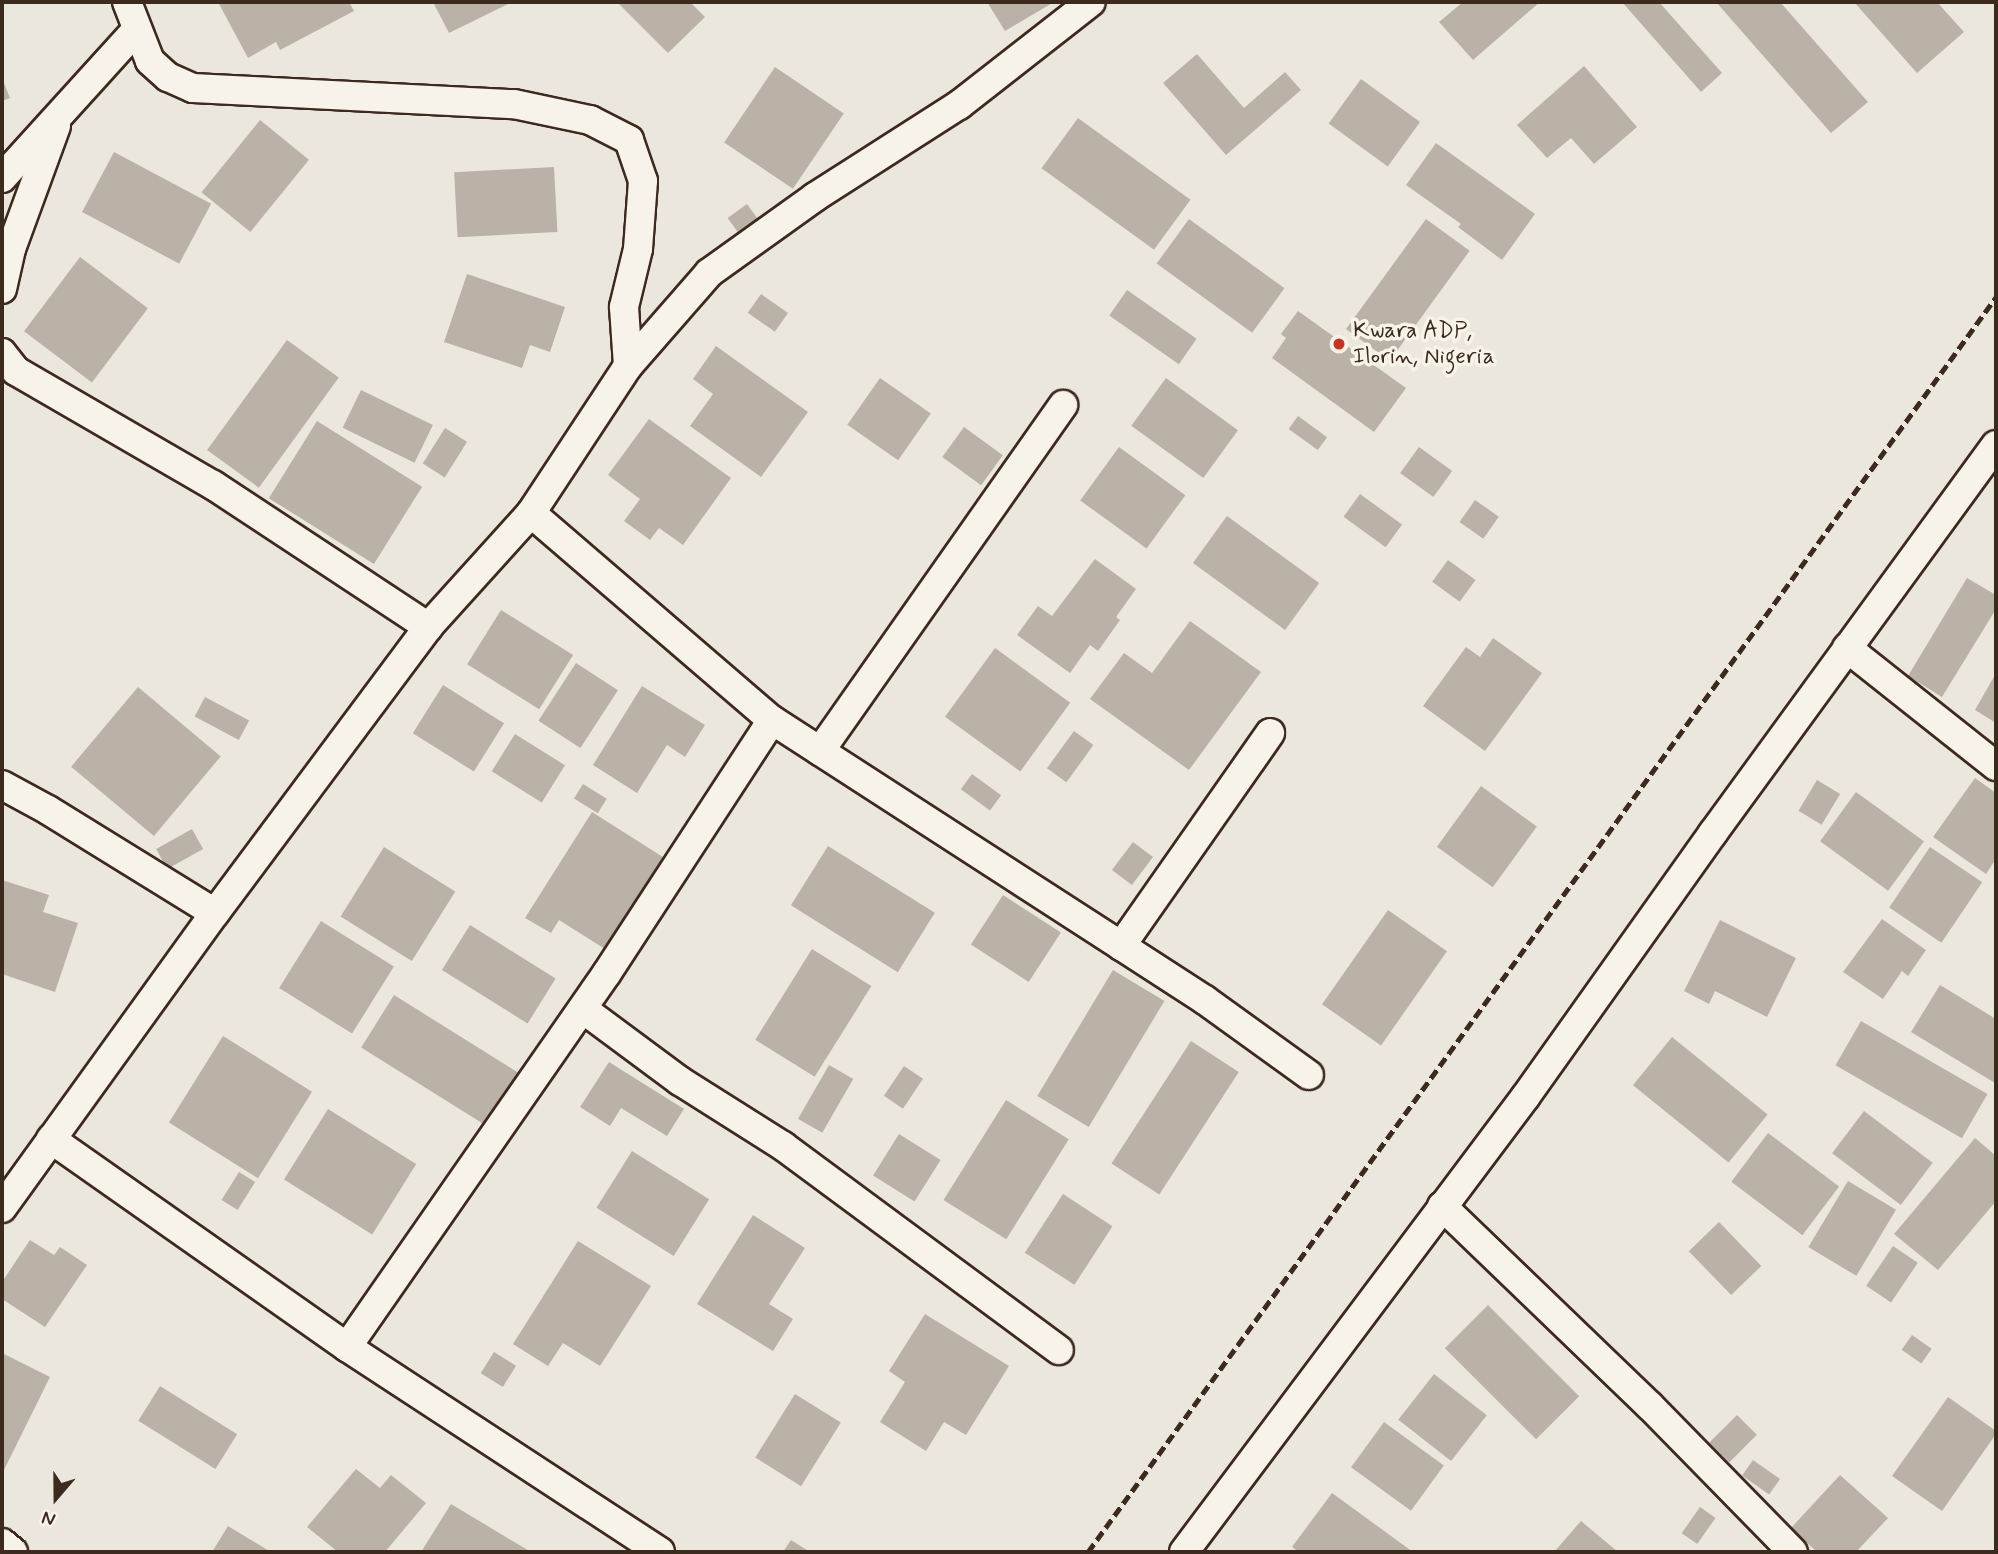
<!DOCTYPE html>
<style>
body{margin:0}
#map{position:relative;width:1998px;height:1554px;overflow:hidden;background:#ece7dc;font-family:Mynerve,sans-serif}
div>[style]{position:absolute}
[style*='--x']{left:calc(var(--x)*1px);top:calc(var(--y)*1px);width:calc(var(--w)*1px);rotate:calc(var(--a)*1deg)}
.building>*{inset:0;background:#bab2a7;transform-origin:0 0}
.roads{filter:drop-shadow(2px 0 #3b2a1e) drop-shadow(-2px 0 #3b2a1e) drop-shadow(0 2px #3b2a1e) drop-shadow(0 -2px #3b2a1e)}
.minor>*{height:28px;margin:-14px;padding:0 14px;transform-origin:14px;border-radius:14px;background:#f7f3e8}
.rail>*{height:5px;margin-top:-2.5px;transform-origin:0;background:repeating-linear-gradient(90deg,#3b2a1e 0 10px,transparent 0 15px)}
.dots>*{width:19px;height:19px;translate:-50% -50%;box-sizing:border-box;border:4px solid #f7f3e8;border-radius:50%}
span{translate:-50% -50%;white-space:nowrap;text-align:center;line-height:1.15;-webkit-text-stroke:7px #f7f3e8;paint-order:stroke}
.poi-label{font-size:23px;color:#3b2a1e}
.left{translate:0 -50%;text-align:left}
.frame{position:absolute;inset:0;border:4px solid #3b2a1e;pointer-events:none}
.north{position:absolute;left:21px;top:1463px;width:70px;height:70px;-webkit-text-stroke:5px #f7f3e8;paint-order:stroke;rotate:200deg;font-size:19px;font-weight:700;line-height:28px;text-align:center;color:#3b2a1e}
.north::after{content:'';display:block;margin:auto;width:24px;height:32px;background:#3b2a1e;clip-path:polygon(50% 0,100% 100%,50% 72%,0 100%)}
</style>
<div id="map">
<div class="building">
<div style="clip-path:polygon(218px 2px,349px 2px,354px 11px,280px 50px,276px 42px,248px 58px)"></div>
<div style="clip-path:polygon(433px 2px,512px 2px,449px 33px)"></div>
<div style="clip-path:polygon(617px 2px,690px 2px,705px 17px,668px 53px)"></div>
<div style="clip-path:polygon(987px 2px,1054px 2px,1005px 31px)"></div>
<div style="clip-path:polygon(1463px 2px,1540px 2px,1473px 60px,1439px 22px)"></div>
<div style="clip-path:polygon(1622px 2px,1659px 2px,1722px 73px,1701px 92px)"></div>
<div style="clip-path:polygon(1716px 2px,1780px 2px,1868px 102px,1831px 133px)"></div>
<div style="clip-path:polygon(1854px 2px,1937px 2px,1964px 32px,1917px 73px)"></div>
<div style="clip-path:polygon(1197px 54px,1244px 108px,1285px 72px,1301px 90px,1226px 155px,1163px 83px)"></div>
<div style="clip-path:polygon(1584px 66px,1637px 127px,1594px 164px,1571px 138px,1547px 158px,1517px 125px)"></div>
<div style="left:775px;top:67px;width:83px;height:91px;rotate:34deg"></div>
<div style="clip-path:polygon(2px 78px,10px 98px,2px 101px)"></div>
<div style="left:1361px;top:79px;width:73px;height:55px;rotate:36deg"></div>
<div style="left:1078px;top:118px;width:139px;height:62px;rotate:36deg"></div>
<div style="left:260px;top:120px;width:63px;height:93px;rotate:39deg"></div>
<div style="clip-path:polygon(1436px 143px,1535px 214px,1502px 260px,1458px 227px,1461px 224px,1406px 185px)"></div>
<div style="left:114px;top:152px;width:110px;height:68px;rotate:28deg"></div>
<div style="left:554px;top:167px;width:65px;height:100px;rotate:87deg"></div>
<div style="left:747px;top:204px;width:24px;height:24px;rotate:54deg"></div>
<div style="left:1189px;top:219px;width:118px;height:55px;rotate:36deg"></div>
<div style="left:1426px;top:219px;width:54px;height:136px;rotate:36deg"></div>
<div style="left:80px;top:257px;width:85px;height:93px;rotate:37deg"></div>
<div style="clip-path:polygon(467px 274px,565px 307px,550px 352px,530px 345px,522px 368px,444px 342px)"></div>
<div style="left:1127px;top:290px;width:85px;height:31px;rotate:35deg"></div>
<div style="left:761px;top:294px;width:33px;height:23px;rotate:35deg"></div>
<div style="clip-path:polygon(1298px 311px,1406px 388px,1374px 432px,1272px 358px,1286px 338px,1281px 334px)"></div>
<div style="left:287px;top:340px;width:64px;height:136px;rotate:36deg"></div>
<div style="clip-path:polygon(716px 346px,808px 412px,761px 477px,690px 426px,713px 394px,693px 379px)"></div>
<div style="left:880px;top:378px;width:62px;height:57px;rotate:35deg"></div>
<div style="left:1166px;top:378px;width:89px;height:59px;rotate:36deg"></div>
<div style="left:361px;top:390px;width:80px;height:42px;rotate:26deg"></div>
<div style="left:1298px;top:416px;width:36px;height:16px;rotate:36deg"></div>
<div style="clip-path:polygon(649px 419px,731px 478px,683px 545px,659px 528px,650px 540px,624px 521px,640px 499px,608px 475px)"></div>
<div style="left:317px;top:421px;width:124px;height:91px;rotate:32deg"></div>
<div style="left:964px;top:427px;width:48px;height:37px;rotate:36deg"></div>
<div style="left:445px;top:428px;width:26px;height:42px;rotate:32deg"></div>
<div style="left:1119px;top:447px;width:82px;height:66px;rotate:36deg"></div>
<div style="left:1419px;top:447px;width:41px;height:32px;rotate:36deg"></div>
<div style="left:1360px;top:494px;width:52px;height:28px;rotate:36deg"></div>
<div style="left:1475px;top:500px;width:29px;height:27px;rotate:35deg"></div>
<div style="left:1227px;top:516px;width:114px;height:58px;rotate:36deg"></div>
<div style="clip-path:polygon(1095px 559px,1136px 589px,1116px 617px,1120px 620px,1098px 651px,1090px 645px,1070px 673px,1017px 635px,1038px 606px,1052px 616px)"></div>
<div style="left:1448px;top:560px;width:34px;height:27px;rotate:36deg"></div>
<div style="clip-path:polygon(1967px 578px,1996px 595px,1996px 609px,1942px 697px,1908px 676px)"></div>
<div style="left:501px;top:610px;width:85px;height:64px;rotate:32deg"></div>
<div style="clip-path:polygon(1190px 621px,1261px 672px,1189px 770px,1090px 699px,1124px 653px,1152px 673px)"></div>
<div style="clip-path:polygon(1493px 638px,1542px 673px,1485px 751px,1423px 706px,1466px 647px,1480px 657px)"></div>
<div style="left:995px;top:648px;width:93px;height:85px;rotate:36deg"></div>
<div style="left:576px;top:663px;width:50px;height:69px;rotate:33deg"></div>
<div style="clip-path:polygon(1996px 673px,1996px 723px,1975px 710px)"></div>
<div style="left:443px;top:685px;width:72px;height:57px;rotate:32deg"></div>
<div style="clip-path:polygon(642px 686px,705px 725px,685px 757px,667px 745px,637px 793px,593px 765px)"></div>
<div style="left:138px;top:687px;width:108px;height:104px;rotate:40deg"></div>
<div style="left:205px;top:697px;width:50px;height:22px;rotate:28deg"></div>
<div style="left:1074px;top:731px;width:24px;height:46px;rotate:36deg"></div>
<div style="left:515px;top:734px;width:59px;height:44px;rotate:32deg"></div>
<div style="left:972px;top:774px;width:36px;height:19px;rotate:36deg"></div>
<div style="clip-path:polygon(1975px 778px,1996px 793px,1996px 859px,1986px 874px,1933px 837px)"></div>
<div style="left:1817px;top:780px;width:27px;height:36px;rotate:31deg"></div>
<div style="left:583px;top:784px;width:28px;height:17px;rotate:32deg"></div>
<div style="left:1481px;top:786px;width:69px;height:75px;rotate:36deg"></div>
<div style="left:1856px;top:792px;width:84px;height:61px;rotate:36deg"></div>
<div style="clip-path:polygon(592px 812px,663px 857px,605px 949px,559px 920px,551px 933px,525px 918px)"></div>
<div style="left:192px;top:829px;width:23px;height:41px;rotate:61deg"></div>
<div style="left:1133px;top:842px;width:25px;height:35px;rotate:37deg"></div>
<div style="left:828px;top:846px;width:126px;height:70px;rotate:32deg"></div>
<div style="left:384px;top:847px;width:84px;height:82px;rotate:32deg"></div>
<div style="left:1930px;top:847px;width:63px;height:73px;rotate:34deg"></div>
<div style="clip-path:polygon(2px 880px,49px 895px,43px 912px,78px 923px,55px 992px,2px 974px)"></div>
<div style="left:1003px;top:895px;width:69px;height:59px;rotate:33deg"></div>
<div style="left:1388px;top:910px;width:72px;height:115px;rotate:35deg"></div>
<div style="clip-path:polygon(1882px 919px,1926px 950px,1908px 976px,1902px 971px,1883px 999px,1843px 972px)"></div>
<div style="clip-path:polygon(1720px 920px,1796px 958px,1767px 1017px,1715px 991px,1709px 1004px,1684px 991px)"></div>
<div style="left:321px;top:921px;width:86px;height:79px;rotate:32deg"></div>
<div style="left:470px;top:925px;width:101px;height:53px;rotate:32deg"></div>
<div style="left:812px;top:949px;width:70px;height:107px;rotate:32deg"></div>
<div style="left:1113px;top:970px;width:60px;height:147px;rotate:31deg"></div>
<div style="clip-path:polygon(1940px 985px,1996px 1019px,1995px 1083px,1911px 1032px)"></div>
<div style="left:394px;top:995px;width:150px;height:62px;rotate:32deg"></div>
<div style="left:1861px;top:1021px;width:146px;height:51px;rotate:30deg"></div>
<div style="left:223px;top:1036px;width:105px;height:102px;rotate:32deg"></div>
<div style="left:1672px;top:1037px;width:123px;height:62px;rotate:39deg"></div>
<div style="left:1191px;top:1041px;width:57px;height:146px;rotate:33deg"></div>
<div style="clip-path:polygon(609px 1062px,684px 1109px,667px 1136px,621px 1108px,610px 1126px,580px 1107px)"></div>
<div style="left:829px;top:1065px;width:28px;height:62px;rotate:30deg"></div>
<div style="left:904px;top:1066px;width:23px;height:36px;rotate:34deg"></div>
<div style="left:1006px;top:1100px;width:74px;height:118px;rotate:32deg"></div>
<div style="left:328px;top:1109px;width:104px;height:83px;rotate:32deg"></div>
<div style="left:1864px;top:1111px;width:86px;height:53px;rotate:37deg"></div>
<div style="left:1768px;top:1133px;width:89px;height:61px;rotate:37deg"></div>
<div style="left:899px;top:1134px;width:49px;height:49px;rotate:32deg"></div>
<div style="clip-path:polygon(1975px 1138px,1996px 1156px,1996px 1201px,1938px 1270px,1894px 1234px)"></div>
<div style="left:632px;top:1151px;width:91px;height:67px;rotate:32deg"></div>
<div style="left:239px;top:1172px;width:19px;height:33px;rotate:32deg"></div>
<div style="left:1848px;top:1181px;width:56px;height:77px;rotate:31deg"></div>
<div style="left:1063px;top:1194px;width:59px;height:70px;rotate:33deg"></div>
<div style="clip-path:polygon(753px 1215px,805px 1248px,769px 1304px,793px 1319px,773px 1351px,697px 1304px)"></div>
<div style="left:1719px;top:1222px;width:61px;height:42px;rotate:46deg"></div>
<div style="clip-path:polygon(30px 1240px,54px 1255px,60px 1247px,87px 1265px,45px 1327px,2px 1299px,2px 1282px)"></div>
<div style="clip-path:polygon(578px 1241px,651px 1286px,600px 1366px,563px 1343px,548px 1366px,513px 1344px)"></div>
<div style="left:1893px;top:1246px;width:30px;height:48px;rotate:34deg"></div>
<div style="left:1488px;top:1305px;width:129px;height:61px;rotate:45deg"></div>
<div style="clip-path:polygon(925px 1314px,1009px 1366px,966px 1435px,944px 1422px,926px 1451px,880px 1422px,905px 1382px,889px 1371px)"></div>
<div style="left:1912px;top:1335px;width:24px;height:18px;rotate:35deg"></div>
<div style="left:494px;top:1352px;width:26px;height:25px;rotate:32deg"></div>
<div style="clip-path:polygon(4px 1354px,50px 1377px,2px 1474px,2px 1360px)"></div>
<div style="left:1434px;top:1374px;width:67px;height:58px;rotate:38deg"></div>
<div style="left:160px;top:1386px;width:91px;height:41px;rotate:32deg"></div>
<div style="left:795px;top:1394px;width:54px;height:75px;rotate:32deg"></div>
<div style="clip-path:polygon(1948px 1397px,1996px 1431px,1996px 1434px,1942px 1511px,1892px 1476px)"></div>
<div style="left:1737px;top:1415px;width:28px;height:39px;rotate:45deg"></div>
<div style="left:1384px;top:1422px;width:74px;height:56px;rotate:36deg"></div>
<div style="left:1753px;top:1460px;width:33px;height:19px;rotate:35deg"></div>
<div style="clip-path:polygon(356px 1469px,380px 1488px,391px 1475px,426px 1503px,385px 1552px,338px 1552px,307px 1527px)"></div>
<div style="clip-path:polygon(1840px 1475px,1888px 1518px,1856px 1552px,1817px 1552px,1791px 1528px)"></div>
<div style="clip-path:polygon(1332px 1493px,1413px 1552px,1299px 1552px,1292px 1547px)"></div>
<div style="clip-path:polygon(451px 1504px,531px 1552px,421px 1552px)"></div>
<div style="left:1700px;top:1507px;width:19px;height:32px;rotate:35deg"></div>
<div style="clip-path:polygon(1581px 1521px,1618px 1552px,1554px 1552px)"></div>
<div style="clip-path:polygon(228px 1526px,271px 1552px,212px 1552px)"></div>
<div style="clip-path:polygon(791px 1540px,810px 1552px,783px 1552px)"></div>
</div>
<div class="roads">
<div class="minor">
<div style="--x:127;--y:2;--w:63;--a:68.7"></div>
<div style="--x:150;--y:61;--w:24;--a:42"></div>
<div style="--x:168;--y:77;--w:27;--a:24"></div>
<div style="--x:193;--y:88;--w:321;--a:2.9"></div>
<div style="--x:514;--y:104;--w:78;--a:11.9"></div>
<div style="--x:590;--y:120;--w:44;--a:27.1"></div>
<div style="--x:629;--y:140;--w:43;--a:71.1"></div>
<div style="--x:643;--y:181;--w:68;--a:94.2"></div>
<div style="--x:638;--y:249;--w:60;--a:103.6"></div>
<div style="--x:624;--y:307;--w:59;--a:86.1"></div>
<div style="--x:2;--y:178;--w:201;--a:-47.8"></div>
<div style="--x:2;--y:289;--w:41;--a:-77.3"></div>
<div style="--x:11;--y:249;--w:131;--a:-69.9"></div>
<div style="--x:2;--y:353;--w:23;--a:52"></div>
<div style="--x:16;--y:371;--w:228;--a:30.1"></div>
<div style="--x:213;--y:485;--w:258;--a:33.4"></div>
<div style="--x:531;--y:513;--w:318;--a:40.7"></div>
<div style="--x:772;--y:720;--w:516;--a:32.89"></div>
<div style="--x:1205;--y:1000;--w:128;--a:35.8"></div>
<div style="--x:1847;--y:648;--w:190;--a:38.4"></div>
<div style="--x:820;--y:751;--w:423;--a:-54.9"></div>
<div style="--x:2;--y:785;--w:52;--a:28.5"></div>
<div style="--x:48;--y:810;--w:196;--a:31.7"></div>
<div style="--x:1121;--y:946;--w:260;--a:-55"></div>
<div style="--x:583;--y:1009;--w:121;--a:36.6"></div>
<div style="--x:680;--y:1081;--w:122;--a:32.3"></div>
<div style="--x:783;--y:1146;--w:343;--a:36.5"></div>
<div style="--x:51;--y:1139;--w:362;--a:35.1"></div>
<div style="--x:347;--y:1347;--w:374;--a:33.2"></div>
<div style="--x:1442;--y:1206;--w:289;--a:43.9"></div>
<div style="--x:1650;--y:1406;--w:204;--a:45.6"></div>
<div style="--x:2;--y:1208;--w:364;--a:-54.2"></div>
<div style="--x:215;--y:913;--w:357;--a:-53.3"></div>
<div style="--x:428;--y:627;--w:154;--a:-47.9"></div>
<div style="--x:531;--y:513;--w:176;--a:-56.6"></div>
<div style="--x:628;--y:366;--w:123;--a:-48.9"></div>
<div style="--x:709;--y:273;--w:130;--a:-35.6"></div>
<div style="--x:815;--y:197;--w:171;--a:-32.6"></div>
<div style="--x:959;--y:105;--w:167;--a:-38"></div>
<div style="--x:347;--y:1347;--w:455;--a:-55.2"></div>
<div style="--x:607;--y:973;--w:302;--a:-56.9"></div>
<div style="--x:2;--y:1543;--w:14;--a:39"></div>
<div style="--x:1184;--y:1552;--w:570;--a:-53.13"></div>
<div style="--x:1526;--y:1096;--w:323;--a:-54.6"></div>
<div style="--x:1713;--y:833;--w:480;--a:-53.9"></div>
</div>
</div>
<div class="rail">
<div style="--x:1088;--y:1552;--w:1549;--a:-54.11"></div>
</div>
<div class="dots">
<div style="left:1339px;top:344px;background:#c8321e"></div>
</div>
<div class="poi-label">
<span class="left" style="left:1353px;top:344px">Kwara ADP,<br>Ilorin, Nigeria</span>
</div>
<div class="frame"></div>
<div class="north">N</div>
</div>
